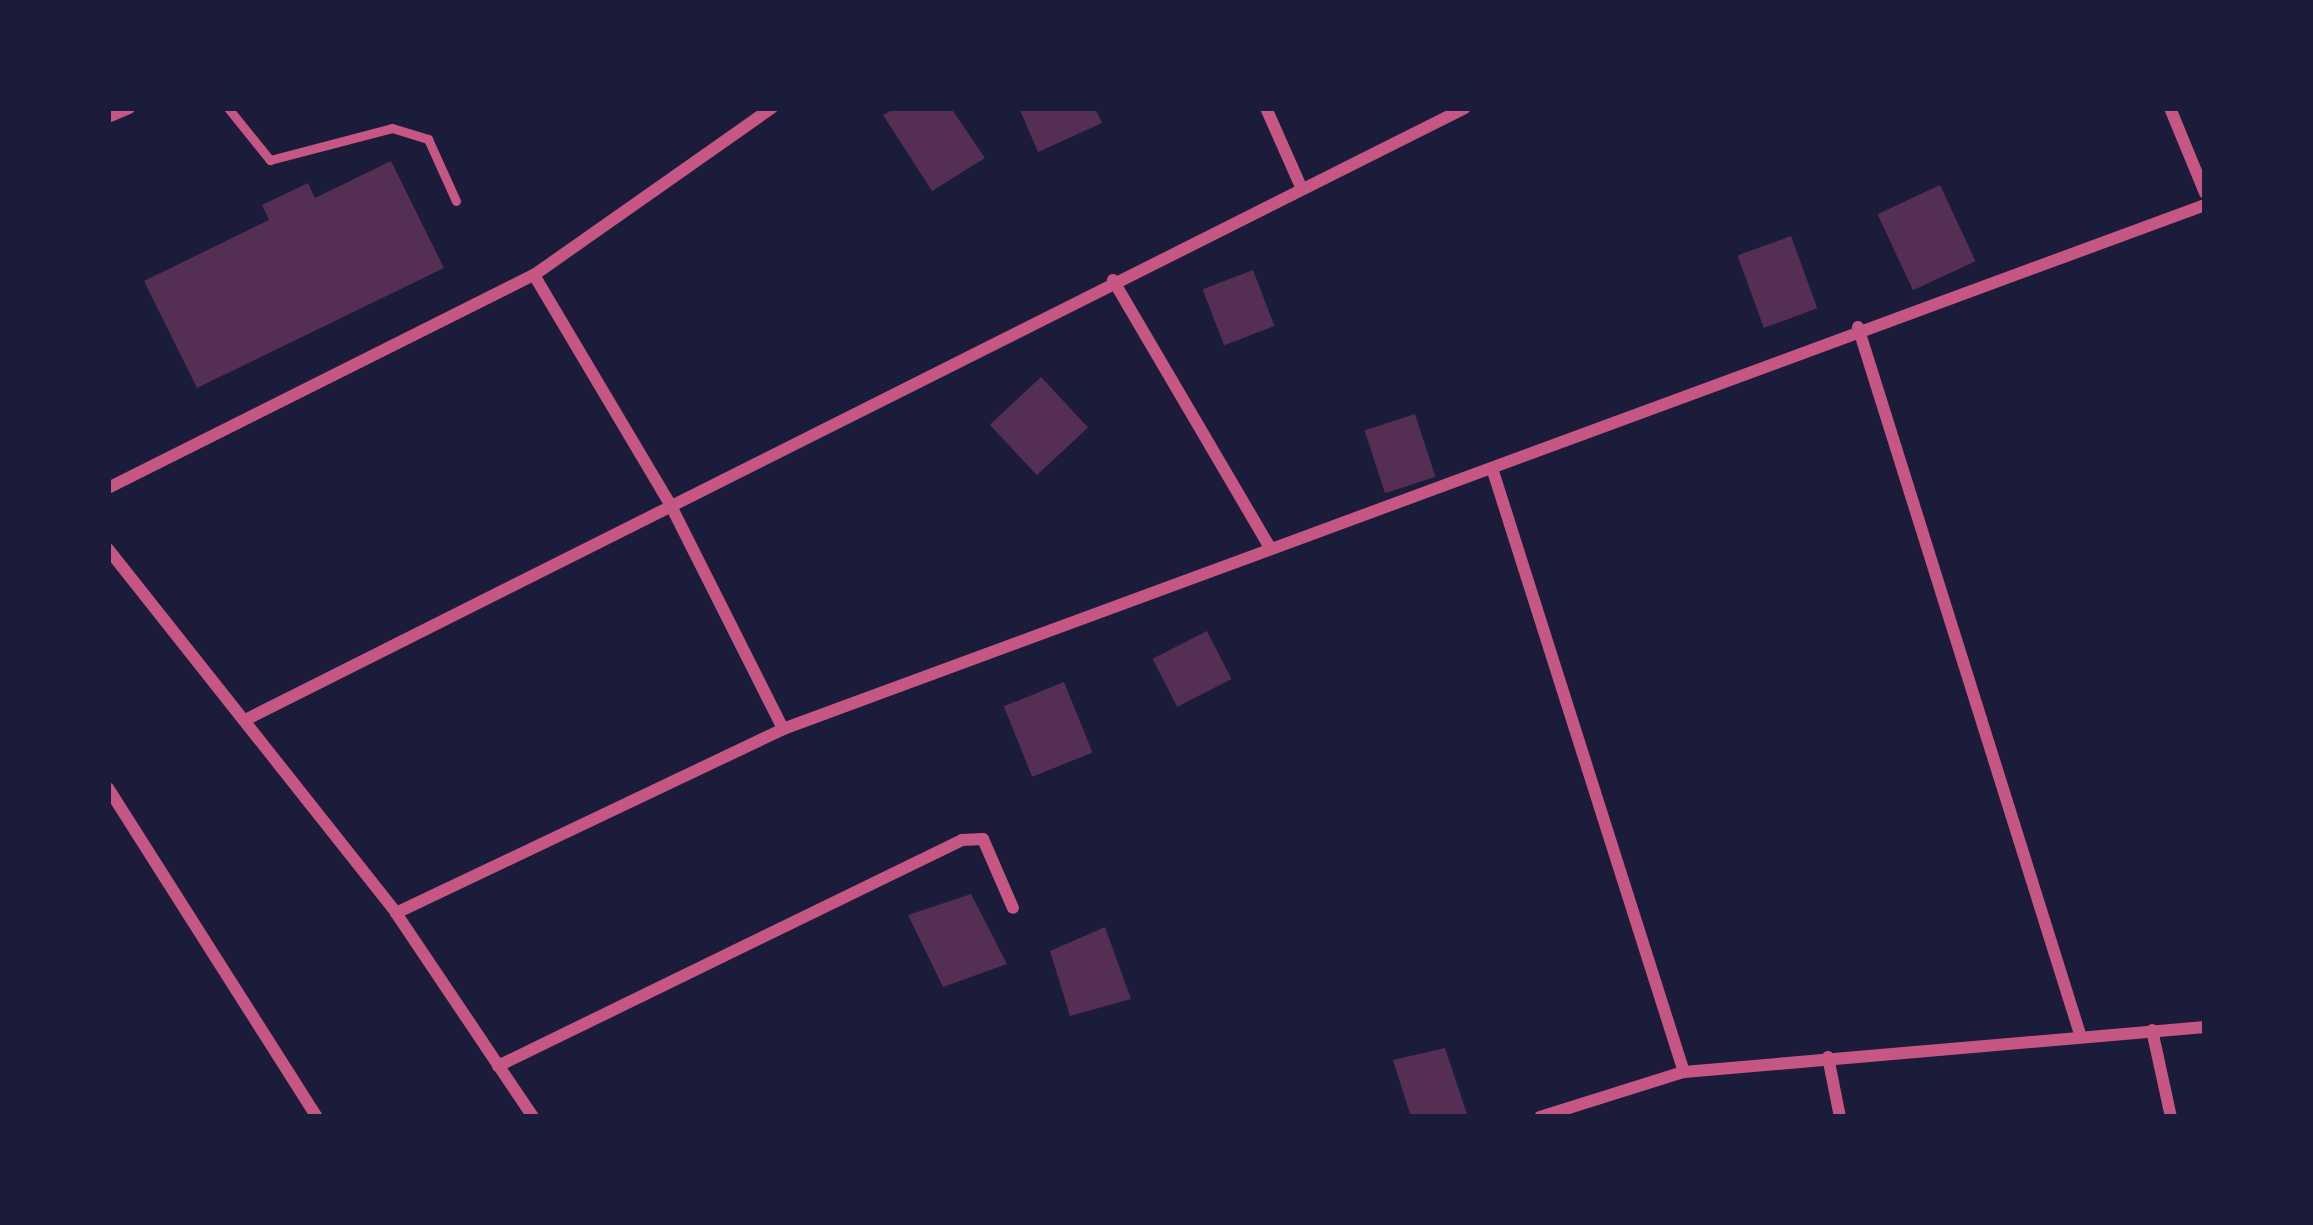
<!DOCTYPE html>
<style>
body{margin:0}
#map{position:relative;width:2313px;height:1225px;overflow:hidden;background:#1b1b3a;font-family:"IBM Plex Serif",serif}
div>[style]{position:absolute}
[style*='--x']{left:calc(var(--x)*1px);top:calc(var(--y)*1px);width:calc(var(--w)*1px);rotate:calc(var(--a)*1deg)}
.building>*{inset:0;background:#542f53;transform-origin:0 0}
.service>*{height:9px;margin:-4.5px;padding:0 4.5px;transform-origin:4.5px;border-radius:4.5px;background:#c65784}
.minor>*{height:12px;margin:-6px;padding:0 6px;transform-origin:6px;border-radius:6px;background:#c65784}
span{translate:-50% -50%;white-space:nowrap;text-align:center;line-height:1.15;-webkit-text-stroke:12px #1b1b3a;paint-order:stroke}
.frame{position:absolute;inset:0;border:111px solid #1b1b3a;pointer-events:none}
</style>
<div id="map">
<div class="building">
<div style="clip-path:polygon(895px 108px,951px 108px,985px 158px,932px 191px,883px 115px)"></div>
<div style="clip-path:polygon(1019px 108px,1095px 108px,1102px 123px,1038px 152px)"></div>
<div style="clip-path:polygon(391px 161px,444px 268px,197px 388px,144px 281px,269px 220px,262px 205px,308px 183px,315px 198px)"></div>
<div style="left:1940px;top:185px;width:84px;height:69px;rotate:65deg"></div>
<div style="left:1791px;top:236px;width:77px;height:57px;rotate:70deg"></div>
<div style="left:1253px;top:270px;width:60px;height:54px;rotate:69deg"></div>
<div style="left:1041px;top:377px;width:69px;height:70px;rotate:47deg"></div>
<div style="left:1415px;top:414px;width:66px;height:53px;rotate:72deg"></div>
<div style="left:1207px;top:631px;width:54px;height:61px;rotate:63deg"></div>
<div style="left:1064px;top:682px;width:76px;height:65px;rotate:68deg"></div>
<div style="clip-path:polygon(971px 894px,1007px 964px,943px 987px,908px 915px)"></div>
<div style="clip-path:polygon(1105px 927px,1131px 999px,1070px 1016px,1050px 951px)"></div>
<div style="clip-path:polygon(1445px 1048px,1468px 1117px,1411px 1117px,1393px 1060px)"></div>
</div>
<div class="service">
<div style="--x:228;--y:108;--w:67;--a:51.1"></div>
<div style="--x:270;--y:160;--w:126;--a:-14.7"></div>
<div style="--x:392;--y:128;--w:38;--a:17"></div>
<div style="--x:428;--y:139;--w:68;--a:65.7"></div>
</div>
<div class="minor">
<div style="--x:1266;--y:108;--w:86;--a:66.1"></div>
<div style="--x:2170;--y:108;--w:92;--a:67.6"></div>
<div style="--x:108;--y:117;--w:23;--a:-23"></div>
<div style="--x:534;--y:275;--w:264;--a:59.3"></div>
<div style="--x:669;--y:502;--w:254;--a:63.3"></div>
<div style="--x:1113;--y:280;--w:312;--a:59.6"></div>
<div style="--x:1858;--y:327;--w:741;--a:72.57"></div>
<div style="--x:1492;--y:468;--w:634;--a:72.37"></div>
<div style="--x:108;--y:488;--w:476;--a:-26.6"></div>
<div style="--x:534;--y:275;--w:291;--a:-35.1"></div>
<div style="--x:108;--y:549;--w:464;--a:51.6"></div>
<div style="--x:396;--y:913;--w:246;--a:56.1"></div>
<div style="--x:249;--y:718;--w:1360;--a:-26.64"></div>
<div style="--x:108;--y:788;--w:390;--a:57.6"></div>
<div style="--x:396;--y:913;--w:429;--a:-25.4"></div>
<div style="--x:783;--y:729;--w:1515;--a:-20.23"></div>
<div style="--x:2152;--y:1030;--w:89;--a:77.7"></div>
<div style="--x:1828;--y:1057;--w:61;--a:78.7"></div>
<div style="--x:498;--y:1066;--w:516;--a:-25.97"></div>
<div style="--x:962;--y:840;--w:21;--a:-3"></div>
<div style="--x:983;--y:839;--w:75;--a:66.5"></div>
<div style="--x:1540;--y:1117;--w:151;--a:-17.4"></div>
<div style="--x:1684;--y:1072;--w:523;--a:-4.94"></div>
</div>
<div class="frame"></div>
</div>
